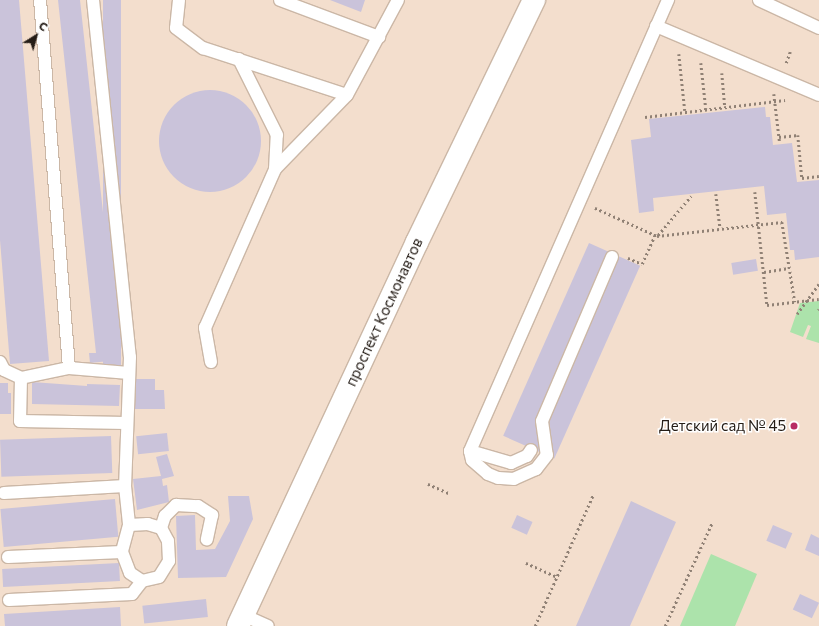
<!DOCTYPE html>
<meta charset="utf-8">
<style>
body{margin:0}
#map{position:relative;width:819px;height:626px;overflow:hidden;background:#f3decd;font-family:Commissioner,sans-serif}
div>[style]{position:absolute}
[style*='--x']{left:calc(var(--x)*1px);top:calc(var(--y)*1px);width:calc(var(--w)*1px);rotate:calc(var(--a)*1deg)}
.green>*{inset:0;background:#ace3ab}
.building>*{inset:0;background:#cac3da;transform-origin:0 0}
.round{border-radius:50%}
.path>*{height:2.5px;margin-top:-1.25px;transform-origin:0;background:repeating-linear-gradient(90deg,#908175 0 2px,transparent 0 5px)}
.roads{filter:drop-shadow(1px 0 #cbb7a6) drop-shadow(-1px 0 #cbb7a6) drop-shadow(0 1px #cbb7a6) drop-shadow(0 -1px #cbb7a6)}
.lane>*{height:12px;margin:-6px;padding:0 6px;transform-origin:6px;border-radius:6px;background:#fff}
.street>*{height:22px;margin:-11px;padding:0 11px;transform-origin:11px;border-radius:11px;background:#fff}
.dots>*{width:11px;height:11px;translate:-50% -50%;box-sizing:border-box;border:2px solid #fff;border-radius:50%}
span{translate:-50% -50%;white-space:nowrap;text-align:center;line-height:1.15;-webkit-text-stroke:3px #fff;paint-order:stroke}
.street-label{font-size:15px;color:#251d17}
.poi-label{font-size:15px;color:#251d17}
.right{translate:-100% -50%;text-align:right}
.north{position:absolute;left:16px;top:16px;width:40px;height:40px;-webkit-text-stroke:3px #fff;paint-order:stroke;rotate:37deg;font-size:11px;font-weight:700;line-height:16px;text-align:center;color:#251d17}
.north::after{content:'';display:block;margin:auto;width:14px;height:18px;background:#251d17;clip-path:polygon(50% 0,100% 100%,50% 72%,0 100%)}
</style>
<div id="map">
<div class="green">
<div style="clip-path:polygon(819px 301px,819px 343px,806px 339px,811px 326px,808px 325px,803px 337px,790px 332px,800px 303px)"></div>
<div style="clip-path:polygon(711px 554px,757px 574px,735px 626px,680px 626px)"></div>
</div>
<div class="building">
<div style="clip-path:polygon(0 0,19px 0,49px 361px,10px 364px,0 240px)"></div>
<div style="clip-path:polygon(58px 0,80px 0,119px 360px,90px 363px,89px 353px,96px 353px)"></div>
<div style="left:103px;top:0;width:18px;height:371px"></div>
<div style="clip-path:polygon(330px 0,365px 0,361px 12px)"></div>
<div class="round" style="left:159px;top:90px;width:102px;height:102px"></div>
<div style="clip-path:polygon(765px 107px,766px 117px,770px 117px,773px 145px,792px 143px,797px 182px,819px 180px,819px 257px,795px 260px,794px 250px,790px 250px,786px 213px,767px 215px,764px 186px,653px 198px,654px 211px,639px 213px,631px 140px,651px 137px,649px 119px)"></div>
<div style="left:589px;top:243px;width:56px;height:211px;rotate:24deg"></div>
<div style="left:756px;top:259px;width:12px;height:25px;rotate:81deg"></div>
<div style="clip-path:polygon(133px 379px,155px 379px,155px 390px,164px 390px,165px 409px,134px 409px)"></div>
<div style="clip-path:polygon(32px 382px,87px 386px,87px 384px,120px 385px,119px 406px,32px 404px)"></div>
<div style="clip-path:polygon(0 383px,8px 383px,8px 393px,11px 393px,11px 414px,0 414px)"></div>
<div style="left:167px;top:433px;width:18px;height:31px;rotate:84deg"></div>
<div style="left:111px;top:436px;width:37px;height:111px;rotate:88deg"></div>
<div style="clip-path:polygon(167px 454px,174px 476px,162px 479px,163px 486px,167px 485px,169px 502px,137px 510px,133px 479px,161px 476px,156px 457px)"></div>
<div style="clip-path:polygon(228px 496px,249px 496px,253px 519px,226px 577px,178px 578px,176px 516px,195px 515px,196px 550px,215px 549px,230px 521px)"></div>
<div style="left:115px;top:499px;width:38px;height:115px;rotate:85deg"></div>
<div style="clip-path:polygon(631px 501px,676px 522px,630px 626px,576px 626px)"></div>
<div style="left:517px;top:515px;width:17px;height:14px;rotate:24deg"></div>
<div style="left:773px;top:525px;width:21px;height:17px;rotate:23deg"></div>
<div style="clip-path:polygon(811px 534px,819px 538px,819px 556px,805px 550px)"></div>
<div style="left:119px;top:563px;width:18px;height:117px;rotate:87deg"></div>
<div style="left:800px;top:594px;width:21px;height:17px;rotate:25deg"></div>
<div style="left:206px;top:599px;width:18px;height:64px;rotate:84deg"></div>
<div style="clip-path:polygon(120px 607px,121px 626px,5px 626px,4px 614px)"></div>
</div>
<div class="path">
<div style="--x:679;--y:54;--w:57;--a:84"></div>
<div style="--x:701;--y:63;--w:46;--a:83.8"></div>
<div style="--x:786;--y:63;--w:12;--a:-70"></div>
<div style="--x:722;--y:73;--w:33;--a:85"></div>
<div style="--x:774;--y:94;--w:50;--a:83.2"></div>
<div style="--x:645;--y:117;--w:141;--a:-6.9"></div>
<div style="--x:779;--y:137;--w:19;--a:-6"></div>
<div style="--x:798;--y:135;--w:43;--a:84.7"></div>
<div style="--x:802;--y:178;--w:17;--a:-7"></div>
<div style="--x:755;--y:192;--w:114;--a:83.9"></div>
<div style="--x:767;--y:305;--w:52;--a:-6.6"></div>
<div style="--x:716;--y:194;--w:35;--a:83"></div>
<div style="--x:595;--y:208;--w:68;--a:24.3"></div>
<div style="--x:657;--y:236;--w:126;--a:-6.4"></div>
<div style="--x:782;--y:222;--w:81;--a:80.8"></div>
<div style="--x:658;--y:235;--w:51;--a:-49.8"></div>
<div style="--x:628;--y:258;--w:15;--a:23"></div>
<div style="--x:642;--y:264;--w:32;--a:-66"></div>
<div style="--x:764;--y:272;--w:25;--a:-9"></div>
<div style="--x:818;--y:310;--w:1;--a:-45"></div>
<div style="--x:797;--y:314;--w:37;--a:-54"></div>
<div style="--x:428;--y:484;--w:24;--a:24"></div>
<div style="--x:526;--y:563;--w:34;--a:24"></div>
<div style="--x:535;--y:626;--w:143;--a:-66.1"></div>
<div style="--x:665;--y:626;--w:113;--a:-65.5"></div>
</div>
<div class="roads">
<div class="lane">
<div style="--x:93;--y:0;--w:359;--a:84.1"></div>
<div style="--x:130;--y:357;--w:129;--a:92.2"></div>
<div style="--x:125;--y:486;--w:39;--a:84"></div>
<div style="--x:129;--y:525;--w:28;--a:105"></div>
<div style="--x:122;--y:552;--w:22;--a:69"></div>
<div style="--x:130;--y:573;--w:14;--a:34"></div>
<div style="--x:142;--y:581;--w:17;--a:-13"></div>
<div style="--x:159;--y:577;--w:19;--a:-58"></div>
<div style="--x:169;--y:561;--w:20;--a:-93"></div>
<div style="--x:168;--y:541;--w:15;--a:-118"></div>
<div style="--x:161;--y:528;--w:14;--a:-163"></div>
<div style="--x:148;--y:524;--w:19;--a:177"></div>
<div style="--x:179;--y:0;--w:28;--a:96"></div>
<div style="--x:176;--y:28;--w:34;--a:37"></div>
<div style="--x:203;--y:48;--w:151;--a:18.1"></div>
<div style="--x:280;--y:0;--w:106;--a:20.5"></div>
<div style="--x:759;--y:0;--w:66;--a:25"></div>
<div style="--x:656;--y:26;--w:177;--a:22.9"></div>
<div style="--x:275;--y:169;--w:103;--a:-45.8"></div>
<div style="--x:347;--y:95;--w:108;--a:-61.8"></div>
<div style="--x:612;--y:257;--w:178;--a:113.1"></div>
<div style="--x:542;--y:421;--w:34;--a:82"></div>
<div style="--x:547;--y:455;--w:18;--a:128"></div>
<div style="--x:536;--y:469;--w:24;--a:156"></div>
<div style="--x:514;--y:479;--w:16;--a:-176"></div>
<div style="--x:498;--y:478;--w:11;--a:-158"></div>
<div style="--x:488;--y:474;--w:21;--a:-139"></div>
<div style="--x:472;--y:460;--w:9;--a:-103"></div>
<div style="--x:470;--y:451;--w:493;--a:-66.3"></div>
<div style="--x:0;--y:362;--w:9;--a:63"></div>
<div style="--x:4;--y:370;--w:19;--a:25"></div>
<div style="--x:21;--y:378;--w:49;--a:-11.8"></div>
<div style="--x:69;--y:368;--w:369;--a:-94.5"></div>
<div style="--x:211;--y:362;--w:35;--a:-100"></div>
<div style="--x:205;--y:328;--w:174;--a:-66.2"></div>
<div style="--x:275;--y:169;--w:34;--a:-87"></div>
<div style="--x:277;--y:135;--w:85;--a:-116.6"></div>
<div style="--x:69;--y:368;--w:60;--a:4.8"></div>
<div style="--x:21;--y:378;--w:43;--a:91.3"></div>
<div style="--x:20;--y:421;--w:106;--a:1.1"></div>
<div style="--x:470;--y:451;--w:43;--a:16.3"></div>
<div style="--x:511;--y:463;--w:17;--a:-24"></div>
<div style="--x:527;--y:456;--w:7;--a:-56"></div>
<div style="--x:4;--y:493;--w:121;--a:-3.3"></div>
<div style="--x:161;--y:528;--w:13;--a:-72"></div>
<div style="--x:165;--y:516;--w:16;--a:-45"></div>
<div style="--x:176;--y:505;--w:22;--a:3"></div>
<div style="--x:198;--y:506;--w:17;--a:33"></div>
<div style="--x:212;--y:515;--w:25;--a:102"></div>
<div style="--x:8;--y:557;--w:114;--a:-2.5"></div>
<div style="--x:9;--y:600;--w:123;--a:-2.8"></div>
<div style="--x:132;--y:594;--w:16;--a:-52"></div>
<div style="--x:243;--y:615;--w:27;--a:24"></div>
</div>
<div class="street">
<div style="--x:238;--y:626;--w:424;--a:-65"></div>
<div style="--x:417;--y:242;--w:269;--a:-64.2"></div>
</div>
</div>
<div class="dots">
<div style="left:794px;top:426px;background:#b72c64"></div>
</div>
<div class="street-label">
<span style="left:384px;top:312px;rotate:-65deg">проспект Космонавтов</span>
</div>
<div class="poi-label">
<span class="right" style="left:786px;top:426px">Детский сад № 45</span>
</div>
<div class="north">С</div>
</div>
